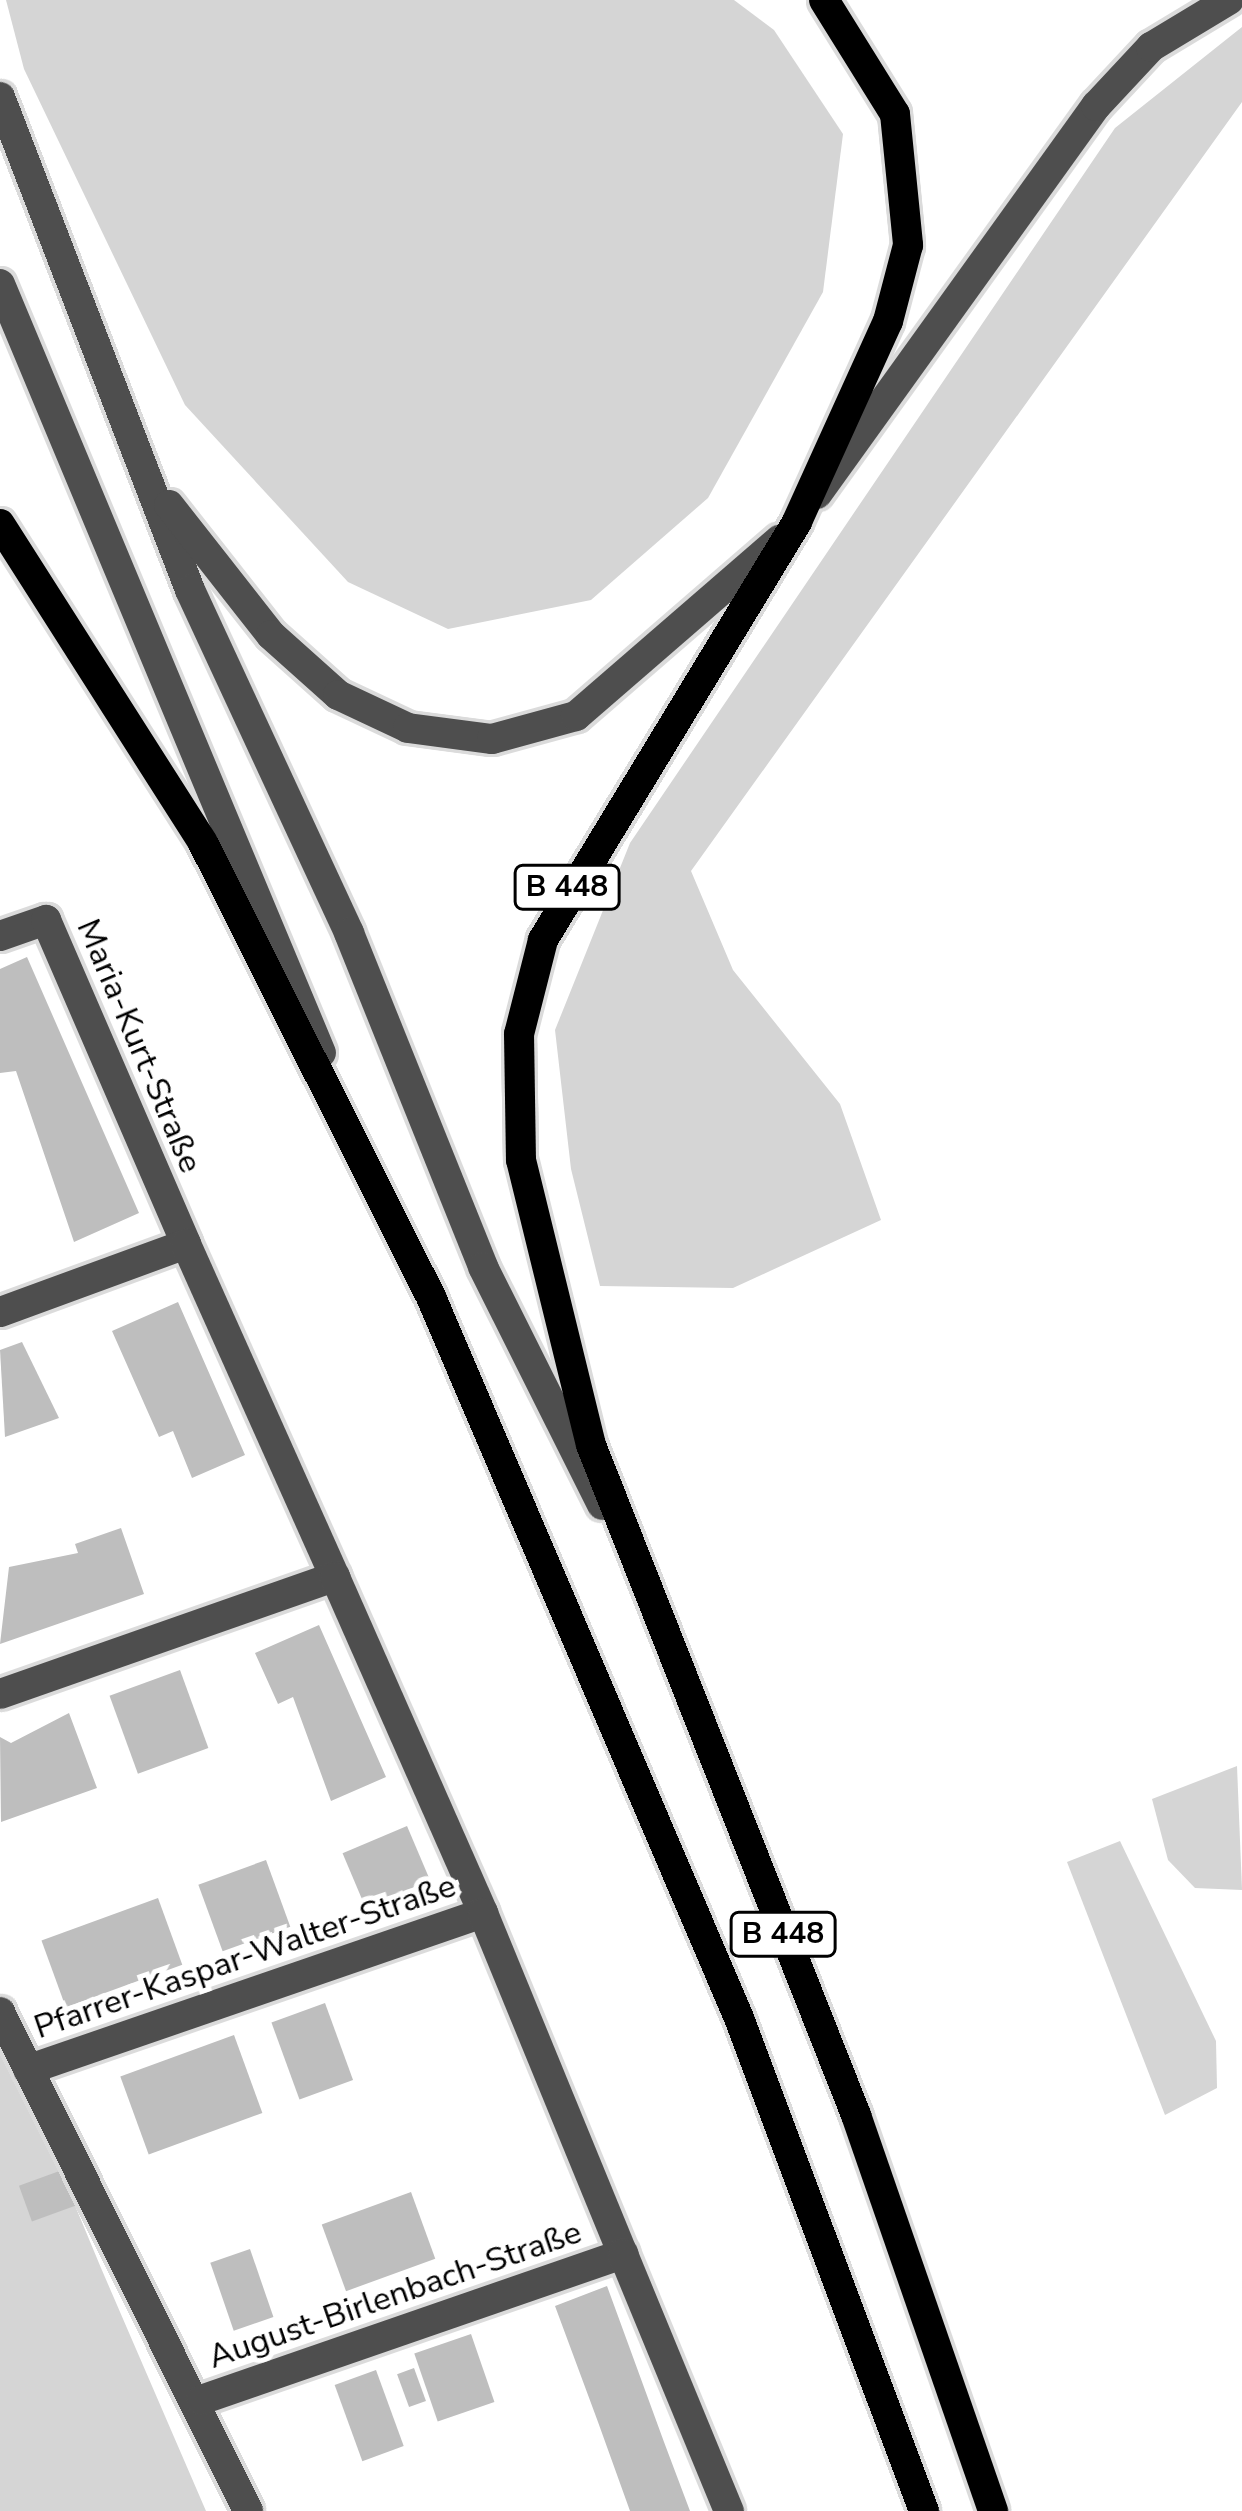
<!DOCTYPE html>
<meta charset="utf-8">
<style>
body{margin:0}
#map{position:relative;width:1242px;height:2511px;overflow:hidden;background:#fff;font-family:"Nunito Sans",sans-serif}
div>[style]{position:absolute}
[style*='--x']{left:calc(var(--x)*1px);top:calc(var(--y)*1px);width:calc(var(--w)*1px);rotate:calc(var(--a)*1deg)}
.green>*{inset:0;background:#d5d5d5}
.building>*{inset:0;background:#bebebe;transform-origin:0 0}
.roads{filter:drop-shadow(3px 0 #dbdbdb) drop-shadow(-3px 0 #dbdbdb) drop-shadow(0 3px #dbdbdb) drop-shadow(0 -3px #dbdbdb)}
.minor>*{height:30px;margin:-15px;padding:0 15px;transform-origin:15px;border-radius:15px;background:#4e4e4e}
.major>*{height:30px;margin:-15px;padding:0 15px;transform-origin:15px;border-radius:15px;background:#000}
span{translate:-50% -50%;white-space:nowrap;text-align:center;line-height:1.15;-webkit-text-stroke:10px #fff;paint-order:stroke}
.shield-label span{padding:3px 9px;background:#fff;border:3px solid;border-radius:9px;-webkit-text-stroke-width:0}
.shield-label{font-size:30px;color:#000;font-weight:700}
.street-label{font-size:33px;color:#000}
</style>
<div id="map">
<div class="green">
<div style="clip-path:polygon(6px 0,734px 0,774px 30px,843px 134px,823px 292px,708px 498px,591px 600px,448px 629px,348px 582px,185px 405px,24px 69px)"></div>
<div style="clip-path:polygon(1242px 27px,1242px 102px,691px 871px,733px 970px,840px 1104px,881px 1220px,733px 1288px,600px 1286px,571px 1169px,555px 1030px,630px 843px,1115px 128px)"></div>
<div style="clip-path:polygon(1237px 1766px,1242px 1890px,1195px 1888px,1168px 1860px,1152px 1799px)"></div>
<div style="clip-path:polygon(1120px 1841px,1216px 2041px,1217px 2088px,1165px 2115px,1067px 1862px)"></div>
<div style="clip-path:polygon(0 2025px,101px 2268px,206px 2511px,0 2511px)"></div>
</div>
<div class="building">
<div style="clip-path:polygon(27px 957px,139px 1213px,74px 1242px,16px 1071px,0 1073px,0 969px)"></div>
<div style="clip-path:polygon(178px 1302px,245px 1455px,192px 1478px,173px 1431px,159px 1437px,112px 1331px)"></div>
<div style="clip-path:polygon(22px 1342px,59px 1418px,5px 1437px,0 1350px)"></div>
<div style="clip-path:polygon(121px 1528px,144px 1594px,0 1644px,9px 1567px,78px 1553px,75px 1544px)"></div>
<div style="clip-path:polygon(319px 1625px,386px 1777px,331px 1801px,293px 1697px,278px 1704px,255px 1653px)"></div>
<div style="left:180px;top:1670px;width:83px;height:75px;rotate:70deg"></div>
<div style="clip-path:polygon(69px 1713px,97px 1788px,1px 1822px,0 1737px,11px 1743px)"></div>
<div style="left:407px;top:1826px;width:59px;height:70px;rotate:67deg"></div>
<div style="left:266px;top:1860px;width:71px;height:72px;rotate:70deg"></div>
<div style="left:158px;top:1898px;width:71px;height:124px;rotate:70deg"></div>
<div style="left:325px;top:2003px;width:82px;height:57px;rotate:70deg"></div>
<div style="left:234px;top:2035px;width:83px;height:121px;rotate:70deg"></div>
<div style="left:65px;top:2169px;width:38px;height:49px;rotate:70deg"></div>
<div style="left:411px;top:2192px;width:71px;height:95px;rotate:70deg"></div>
<div style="left:250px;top:2249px;width:72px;height:42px;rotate:71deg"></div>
<div style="clip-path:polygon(607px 2286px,664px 2442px,690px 2511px,630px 2511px,598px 2422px,555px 2306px)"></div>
<div style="left:471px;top:2334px;width:72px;height:60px;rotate:71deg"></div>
<div style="left:414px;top:2368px;width:35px;height:18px;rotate:70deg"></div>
<div style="left:376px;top:2370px;width:81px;height:44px;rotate:70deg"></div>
</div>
<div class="roads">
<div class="minor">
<div style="--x:0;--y:97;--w:528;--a:68.92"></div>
<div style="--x:190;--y:590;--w:378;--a:65.1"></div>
<div style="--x:349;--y:933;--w:360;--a:68.1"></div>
<div style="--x:483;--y:1267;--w:266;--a:63.4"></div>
<div style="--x:0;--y:284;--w:833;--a:67.34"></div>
<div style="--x:817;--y:494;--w:478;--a:-54.3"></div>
<div style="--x:1096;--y:106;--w:81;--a:-47"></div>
<div style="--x:1151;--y:47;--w:91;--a:-31.1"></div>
<div style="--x:169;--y:505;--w:165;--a:51.9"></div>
<div style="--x:271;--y:635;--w:90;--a:41.8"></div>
<div style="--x:338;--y:695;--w:77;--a:25.2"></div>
<div style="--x:408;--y:728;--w:85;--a:7.5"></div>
<div style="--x:492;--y:739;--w:87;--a:-15.3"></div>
<div style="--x:576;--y:716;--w:269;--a:-40.9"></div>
<div style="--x:0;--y:936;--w:49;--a:-19.2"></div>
<div style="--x:46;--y:920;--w:353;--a:66.6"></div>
<div style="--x:186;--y:1244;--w:198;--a:159.9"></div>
<div style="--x:186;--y:1244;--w:365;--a:65.9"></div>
<div style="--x:0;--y:1694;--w:355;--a:-19.3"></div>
<div style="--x:335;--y:1577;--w:367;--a:66.2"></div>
<div style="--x:483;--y:1913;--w:481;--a:161"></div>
<div style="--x:483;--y:1913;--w:369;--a:67.7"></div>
<div style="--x:0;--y:2012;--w:557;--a:63.57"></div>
<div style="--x:201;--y:2400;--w:447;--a:-19.1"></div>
<div style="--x:623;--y:2254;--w:278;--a:67.6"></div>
</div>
<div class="major">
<div style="--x:824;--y:0;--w:134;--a:58.1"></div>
<div style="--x:895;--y:114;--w:132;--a:84.3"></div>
<div style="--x:908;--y:245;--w:79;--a:104.7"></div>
<div style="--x:888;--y:321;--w:221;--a:114.4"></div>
<div style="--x:797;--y:522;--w:489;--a:121.3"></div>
<div style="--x:543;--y:940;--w:97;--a:104.3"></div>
<div style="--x:519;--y:1034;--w:126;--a:89.1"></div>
<div style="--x:521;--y:1160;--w:293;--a:76.2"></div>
<div style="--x:591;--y:1445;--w:721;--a:68.42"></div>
<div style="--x:856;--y:2115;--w:419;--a:70.9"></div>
<div style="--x:0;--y:524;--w:378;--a:57.5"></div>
<div style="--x:203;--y:843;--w:508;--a:63.33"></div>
<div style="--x:431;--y:1297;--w:784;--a:66.87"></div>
<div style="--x:739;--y:2018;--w:527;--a:69.43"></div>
</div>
</div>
<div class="shield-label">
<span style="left:567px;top:887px">B 448</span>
<span style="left:783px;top:1934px">B 448</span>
</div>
<div class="street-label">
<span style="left:139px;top:1046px;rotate:67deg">Maria-Kurt-Straße</span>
<span style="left:245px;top:1957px;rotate:-19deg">Pfarrer-Kaspar-Walter-Straße</span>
<span style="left:395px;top:2295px;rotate:-19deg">August-Birlenbach-Straße</span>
</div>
</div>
